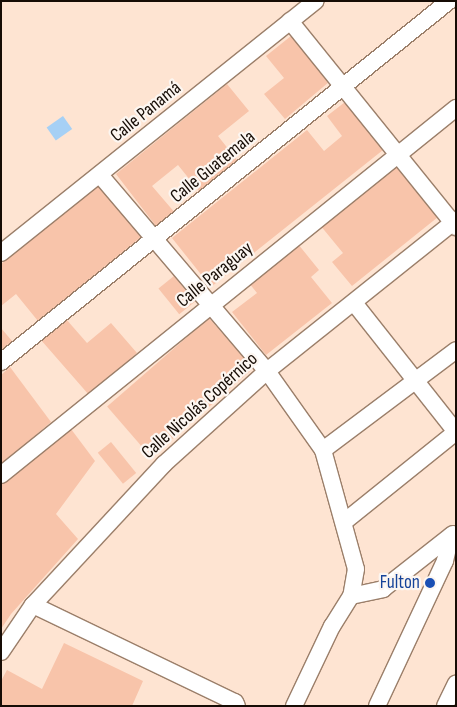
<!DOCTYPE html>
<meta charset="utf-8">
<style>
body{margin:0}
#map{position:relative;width:457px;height:707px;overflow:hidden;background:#fee4d2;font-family:"Sofia Sans Condensed",sans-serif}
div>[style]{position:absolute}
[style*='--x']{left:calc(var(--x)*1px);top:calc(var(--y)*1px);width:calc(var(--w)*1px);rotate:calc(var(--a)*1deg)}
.water>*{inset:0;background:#a6d0f5;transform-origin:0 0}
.building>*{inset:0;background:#f8c4aa;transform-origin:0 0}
.roads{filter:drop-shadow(1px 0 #9b7f6a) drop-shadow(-1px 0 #9b7f6a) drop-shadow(0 1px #9b7f6a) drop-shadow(0 -1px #9b7f6a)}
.street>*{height:16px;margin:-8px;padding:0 8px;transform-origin:8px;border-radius:8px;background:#fff}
.dots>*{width:14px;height:14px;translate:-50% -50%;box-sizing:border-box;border:2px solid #fcf6f1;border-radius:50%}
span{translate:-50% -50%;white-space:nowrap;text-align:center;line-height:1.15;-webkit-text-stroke:4.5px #fcf6f1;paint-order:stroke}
.street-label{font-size:19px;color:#160c05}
.transit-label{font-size:19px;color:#164399}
.right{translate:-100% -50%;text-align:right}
.frame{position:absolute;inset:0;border:2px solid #160c05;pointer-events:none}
</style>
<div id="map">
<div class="water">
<div style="left:63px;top:116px;width:16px;height:20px;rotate:55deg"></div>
</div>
<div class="building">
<div style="clip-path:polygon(291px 36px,329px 82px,285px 119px,264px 94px,284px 78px,266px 56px)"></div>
<div style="clip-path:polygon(227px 84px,249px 111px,218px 136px,237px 160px,199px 191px,178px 165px,152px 186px,176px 214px,162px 226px,156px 226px,116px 174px)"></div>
<div style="clip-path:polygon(345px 102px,383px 150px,211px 287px,172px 238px,307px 130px,324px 151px,342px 136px,327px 116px)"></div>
<div style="clip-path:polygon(395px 165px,438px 217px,352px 286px,332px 262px,343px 253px,320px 225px)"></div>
<div style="clip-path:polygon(99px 185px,141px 237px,38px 321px,16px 294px,1px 306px,1px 264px)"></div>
<div style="clip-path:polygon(298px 244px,319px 270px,311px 277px,332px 303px,266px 355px,232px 312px,257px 293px,249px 283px)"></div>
<div style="left:174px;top:276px;width:33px;height:20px;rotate:51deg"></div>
<div style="left:209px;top:318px;width:67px;height:135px;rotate:49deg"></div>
<div style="clip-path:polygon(66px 319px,87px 343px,111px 323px,137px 353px,89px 395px,41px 340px)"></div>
<div style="clip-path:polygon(1px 328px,12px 341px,1px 350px)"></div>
<div style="clip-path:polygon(10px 367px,51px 422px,1px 465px,1px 375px)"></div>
<div style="clip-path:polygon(71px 429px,95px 461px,56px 514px,78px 539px,11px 614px,1px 629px,1px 485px)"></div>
<div style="left:111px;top:442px;width:40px;height:17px;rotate:51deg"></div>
<div style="clip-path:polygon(64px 643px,143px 681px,132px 706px,1px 706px,1px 681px,7px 670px,42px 689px)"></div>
</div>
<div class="roads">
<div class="street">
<div style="--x:290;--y:21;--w:265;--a:51.1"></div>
<div style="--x:100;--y:175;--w:257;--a:49.6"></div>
<div style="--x:267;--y:371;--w:97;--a:54.7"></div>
<div style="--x:323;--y:450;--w:123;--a:74.5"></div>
<div style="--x:356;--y:569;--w:27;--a:100"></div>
<div style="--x:351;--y:596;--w:36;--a:122"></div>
<div style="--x:332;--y:626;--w:89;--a:115.4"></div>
<div style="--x:1;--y:253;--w:403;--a:-38.7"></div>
<div style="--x:355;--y:304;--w:163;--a:51.7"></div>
<div style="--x:1;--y:362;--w:575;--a:-38.86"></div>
<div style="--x:323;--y:450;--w:166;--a:-36.9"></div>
<div style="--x:1;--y:475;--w:585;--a:-38.89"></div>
<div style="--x:344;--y:522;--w:144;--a:-38.8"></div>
<div style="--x:351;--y:596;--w:33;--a:-12"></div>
<div style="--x:383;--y:589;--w:89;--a:-38.2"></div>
<div style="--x:33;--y:605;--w:224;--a:25.7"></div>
<div style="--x:235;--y:702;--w:4;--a:63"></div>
<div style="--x:1;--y:652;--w:57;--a:-55.8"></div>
<div style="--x:33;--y:605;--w:192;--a:-47.1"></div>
<div style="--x:164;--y:464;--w:139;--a:-42.1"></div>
<div style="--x:267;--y:371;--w:242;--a:-38.6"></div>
<div style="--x:377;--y:706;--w:160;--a:-64.9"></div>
<div style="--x:445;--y:561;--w:26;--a:-77"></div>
<div style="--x:445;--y:706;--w:25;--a:-64"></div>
</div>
</div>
<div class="dots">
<div style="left:430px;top:583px;background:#1a4fb4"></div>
</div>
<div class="street-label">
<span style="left:146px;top:112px;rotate:-39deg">Calle Panamá</span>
<span style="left:213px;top:167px;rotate:-39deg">Calle Guatemala</span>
<span style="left:215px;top:275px;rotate:-39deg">Calle Paraguay</span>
<span style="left:200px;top:406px;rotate:-42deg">Calle Nicolás Copérnico</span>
</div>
<div class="transit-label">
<span class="right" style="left:420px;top:583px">Fulton</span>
</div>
<div class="frame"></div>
</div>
